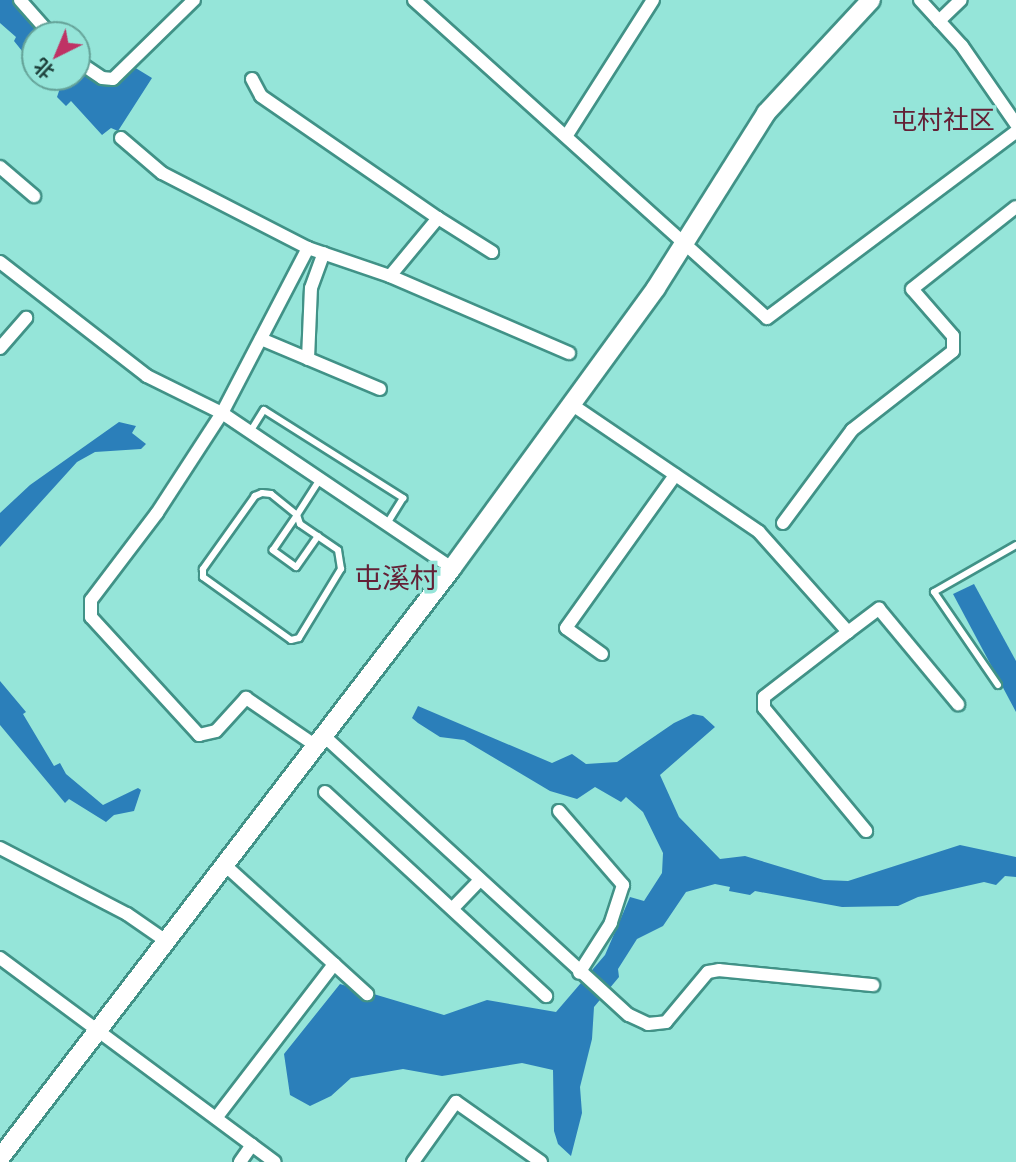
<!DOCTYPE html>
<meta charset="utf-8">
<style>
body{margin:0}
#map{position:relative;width:1016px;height:1162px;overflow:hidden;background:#95e5d9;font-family:Literata,"Noto Sans SC",serif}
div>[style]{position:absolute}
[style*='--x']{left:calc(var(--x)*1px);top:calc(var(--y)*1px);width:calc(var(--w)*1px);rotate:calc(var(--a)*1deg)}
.water>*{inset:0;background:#2b7fba}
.roads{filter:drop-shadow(2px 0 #419287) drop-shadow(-2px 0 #419287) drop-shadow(0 2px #419287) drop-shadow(0 -2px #419287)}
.lane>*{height:6px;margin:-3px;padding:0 3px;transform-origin:3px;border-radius:3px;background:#fff}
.street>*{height:12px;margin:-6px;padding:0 6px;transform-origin:6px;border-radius:6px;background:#fff}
.secondary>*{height:18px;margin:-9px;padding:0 9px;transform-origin:9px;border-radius:9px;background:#fff}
span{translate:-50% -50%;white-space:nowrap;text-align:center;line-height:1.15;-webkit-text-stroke:7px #95e5d9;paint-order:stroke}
.neighbourhood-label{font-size:26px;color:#642036}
.quarter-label{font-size:28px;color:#642036}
.north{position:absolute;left:21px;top:21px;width:70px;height:70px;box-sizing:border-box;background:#95e5d9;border:2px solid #65a399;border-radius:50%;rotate:223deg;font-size:19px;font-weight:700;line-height:28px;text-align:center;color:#1d3f3a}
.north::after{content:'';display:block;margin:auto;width:24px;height:32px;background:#bf3265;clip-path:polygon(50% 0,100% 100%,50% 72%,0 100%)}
</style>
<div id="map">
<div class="water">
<div style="clip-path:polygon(0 0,12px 0,43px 35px,35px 35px,35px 67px,14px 41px,16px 37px,0 23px)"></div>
<div style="clip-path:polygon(134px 67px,152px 78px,118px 131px,111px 128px,102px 135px,71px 101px,66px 106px,57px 97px,61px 85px,52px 77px,77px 77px,77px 68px,120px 80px)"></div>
<div style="clip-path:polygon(119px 422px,136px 426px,132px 433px,146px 444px,141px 449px,95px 452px,77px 462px,0 547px,0 513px,30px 485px)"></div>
<div style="clip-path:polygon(974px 584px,1016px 661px,1016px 712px,953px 594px)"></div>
<div style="clip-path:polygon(0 681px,26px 712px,23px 714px,54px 766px,60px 763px,66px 774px,103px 805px,138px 788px,141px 790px,134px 811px,114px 815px,106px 822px,69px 799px,65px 803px,0 725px)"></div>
<div style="clip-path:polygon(418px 706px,552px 763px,572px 754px,586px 764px,617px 762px,674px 723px,693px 714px,703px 716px,715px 727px,660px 775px,679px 817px,720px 859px,745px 856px,824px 880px,848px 881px,960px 845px,1016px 857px,1016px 877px,1005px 876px,996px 885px,984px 882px,918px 897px,898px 906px,842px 907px,755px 891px,750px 895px,729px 891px,730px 887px,715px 884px,686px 892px,663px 926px,637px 939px,618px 969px,619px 977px,594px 1007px,592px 1039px,580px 1087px,582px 1113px,571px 1156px,558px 1144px,554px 1131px,553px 1070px,522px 1063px,442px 1076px,403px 1069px,351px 1078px,331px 1096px,310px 1106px,290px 1095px,284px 1054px,340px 984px,444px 1015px,487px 1000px,556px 1012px,605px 955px,630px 897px,644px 901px,662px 873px,663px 853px,643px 812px,626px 797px,621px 802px,595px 787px,577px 799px,550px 791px,464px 740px,440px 737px,418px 723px,412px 718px)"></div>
</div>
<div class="roads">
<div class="lane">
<div style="--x:250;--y:432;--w:26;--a:-58"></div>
<div style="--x:264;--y:410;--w:165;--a:32.3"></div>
<div style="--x:403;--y:498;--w:31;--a:122"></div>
<div style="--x:318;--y:536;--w:38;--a:125"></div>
<div style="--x:296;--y:567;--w:29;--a:-144"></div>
<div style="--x:273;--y:550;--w:42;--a:-55.6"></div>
<div style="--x:297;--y:515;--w:33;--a:-141"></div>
<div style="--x:271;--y:494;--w:9;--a:-174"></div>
<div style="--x:262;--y:493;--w:8;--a:157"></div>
<div style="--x:255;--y:496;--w:90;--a:125.5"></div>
<div style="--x:203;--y:569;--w:8;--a:90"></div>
<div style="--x:203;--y:577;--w:108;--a:35.6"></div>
<div style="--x:291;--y:640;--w:8;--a:-14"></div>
<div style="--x:299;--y:638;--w:81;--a:-58.7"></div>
<div style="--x:341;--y:569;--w:19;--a:-99"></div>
<div style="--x:338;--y:550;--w:46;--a:-145.6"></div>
<div style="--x:300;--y:524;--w:9;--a:-108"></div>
<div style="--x:297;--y:515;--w:43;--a:-57.4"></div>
<div style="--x:998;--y:685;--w:113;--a:-124.5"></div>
<div style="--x:934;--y:592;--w:95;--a:-29.8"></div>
</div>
<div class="street">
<div style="--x:20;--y:0;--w:47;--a:48.5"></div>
<div style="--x:414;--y:0;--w:475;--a:42"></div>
<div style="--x:767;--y:318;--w:311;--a:-36.8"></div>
<div style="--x:920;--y:0;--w:62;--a:47.6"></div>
<div style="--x:962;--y:46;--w:95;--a:55.3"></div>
<div style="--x:939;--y:21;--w:30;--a:-44"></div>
<div style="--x:77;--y:61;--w:30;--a:34"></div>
<div style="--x:102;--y:78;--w:11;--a:5"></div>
<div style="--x:113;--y:79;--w:113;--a:-44.3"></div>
<div style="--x:252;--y:79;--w:19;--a:62"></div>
<div style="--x:261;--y:96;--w:215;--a:34.6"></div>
<div style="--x:438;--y:218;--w:75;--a:129.6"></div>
<div style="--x:567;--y:135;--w:160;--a:-57.5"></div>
<div style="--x:121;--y:138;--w:54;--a:40.5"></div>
<div style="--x:162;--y:173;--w:164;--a:27.2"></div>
<div style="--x:308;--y:248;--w:186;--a:117.5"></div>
<div style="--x:222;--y:413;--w:119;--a:123"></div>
<div style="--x:157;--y:513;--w:109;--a:127.2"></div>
<div style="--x:91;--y:600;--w:17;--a:90"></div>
<div style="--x:91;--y:617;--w:160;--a:47.5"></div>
<div style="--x:199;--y:735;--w:17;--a:-13"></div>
<div style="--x:216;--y:731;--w:45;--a:-47.7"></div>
<div style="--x:246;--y:698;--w:85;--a:34.4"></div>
<div style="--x:0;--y:167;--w:45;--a:40.5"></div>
<div style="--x:438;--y:218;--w:64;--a:32.2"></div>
<div style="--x:308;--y:248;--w:87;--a:18.9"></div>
<div style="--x:390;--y:276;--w:195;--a:23.3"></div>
<div style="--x:0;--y:262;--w:186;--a:37.8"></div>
<div style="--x:147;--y:376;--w:84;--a:26.3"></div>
<div style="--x:222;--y:413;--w:277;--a:34"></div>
<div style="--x:261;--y:339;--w:129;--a:22.8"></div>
<div style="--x:0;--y:348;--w:40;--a:-49"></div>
<div style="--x:308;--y:359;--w:71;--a:-87.6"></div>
<div style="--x:311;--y:288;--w:37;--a:-70"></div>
<div style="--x:571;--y:404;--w:227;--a:34.2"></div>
<div style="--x:759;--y:532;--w:134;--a:48.3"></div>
<div style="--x:848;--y:632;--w:106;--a:142.3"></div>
<div style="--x:764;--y:697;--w:11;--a:90"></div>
<div style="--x:764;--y:708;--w:160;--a:50.3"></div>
<div style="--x:783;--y:523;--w:116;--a:-53.4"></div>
<div style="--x:852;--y:430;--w:128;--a:-38"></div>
<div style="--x:953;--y:351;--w:15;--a:-90"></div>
<div style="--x:953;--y:336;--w:62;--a:-131.1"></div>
<div style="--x:912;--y:289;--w:132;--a:-38.3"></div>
<div style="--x:848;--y:632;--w:39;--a:-37"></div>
<div style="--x:879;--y:609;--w:124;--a:50.3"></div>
<div style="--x:602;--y:654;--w:44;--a:-144.2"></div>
<div style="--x:566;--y:628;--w:188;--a:-54.5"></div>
<div style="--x:324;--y:736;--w:413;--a:42.5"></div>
<div style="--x:629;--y:1015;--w:21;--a:25"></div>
<div style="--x:648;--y:1024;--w:18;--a:-6"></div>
<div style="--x:666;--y:1022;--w:65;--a:-50"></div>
<div style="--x:708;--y:972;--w:11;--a:-10"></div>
<div style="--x:719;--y:970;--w:155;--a:5.6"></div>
<div style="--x:325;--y:792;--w:301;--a:42.7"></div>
<div style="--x:559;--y:811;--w:98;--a:49.1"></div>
<div style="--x:623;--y:885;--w:40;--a:108"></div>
<div style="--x:611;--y:923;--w:59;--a:122.6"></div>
<div style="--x:0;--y:848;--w:143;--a:27.5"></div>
<div style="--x:127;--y:914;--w:47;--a:34.7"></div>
<div style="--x:453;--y:908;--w:39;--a:-46"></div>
<div style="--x:0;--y:958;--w:342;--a:36.6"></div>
<div style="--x:334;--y:964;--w:45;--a:42.3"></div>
<div style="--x:216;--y:1118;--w:194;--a:-52.5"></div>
<div style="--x:334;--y:964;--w:147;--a:-137.8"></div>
<div style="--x:240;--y:1162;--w:21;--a:-55"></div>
<div style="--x:413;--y:1162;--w:74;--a:-54.4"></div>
<div style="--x:456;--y:1102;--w:104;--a:35.2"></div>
</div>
<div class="secondary">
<div style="--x:0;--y:1158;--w:743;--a:-52.54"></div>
<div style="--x:452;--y:568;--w:346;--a:-53.9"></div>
<div style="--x:656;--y:288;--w:207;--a:-57.8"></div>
<div style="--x:766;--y:113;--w:154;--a:-47.1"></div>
</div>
</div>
<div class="neighbourhood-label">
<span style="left:943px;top:118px">屯村社区</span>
</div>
<div class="quarter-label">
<span style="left:396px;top:576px">屯溪村</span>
</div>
<div class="north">北</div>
</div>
